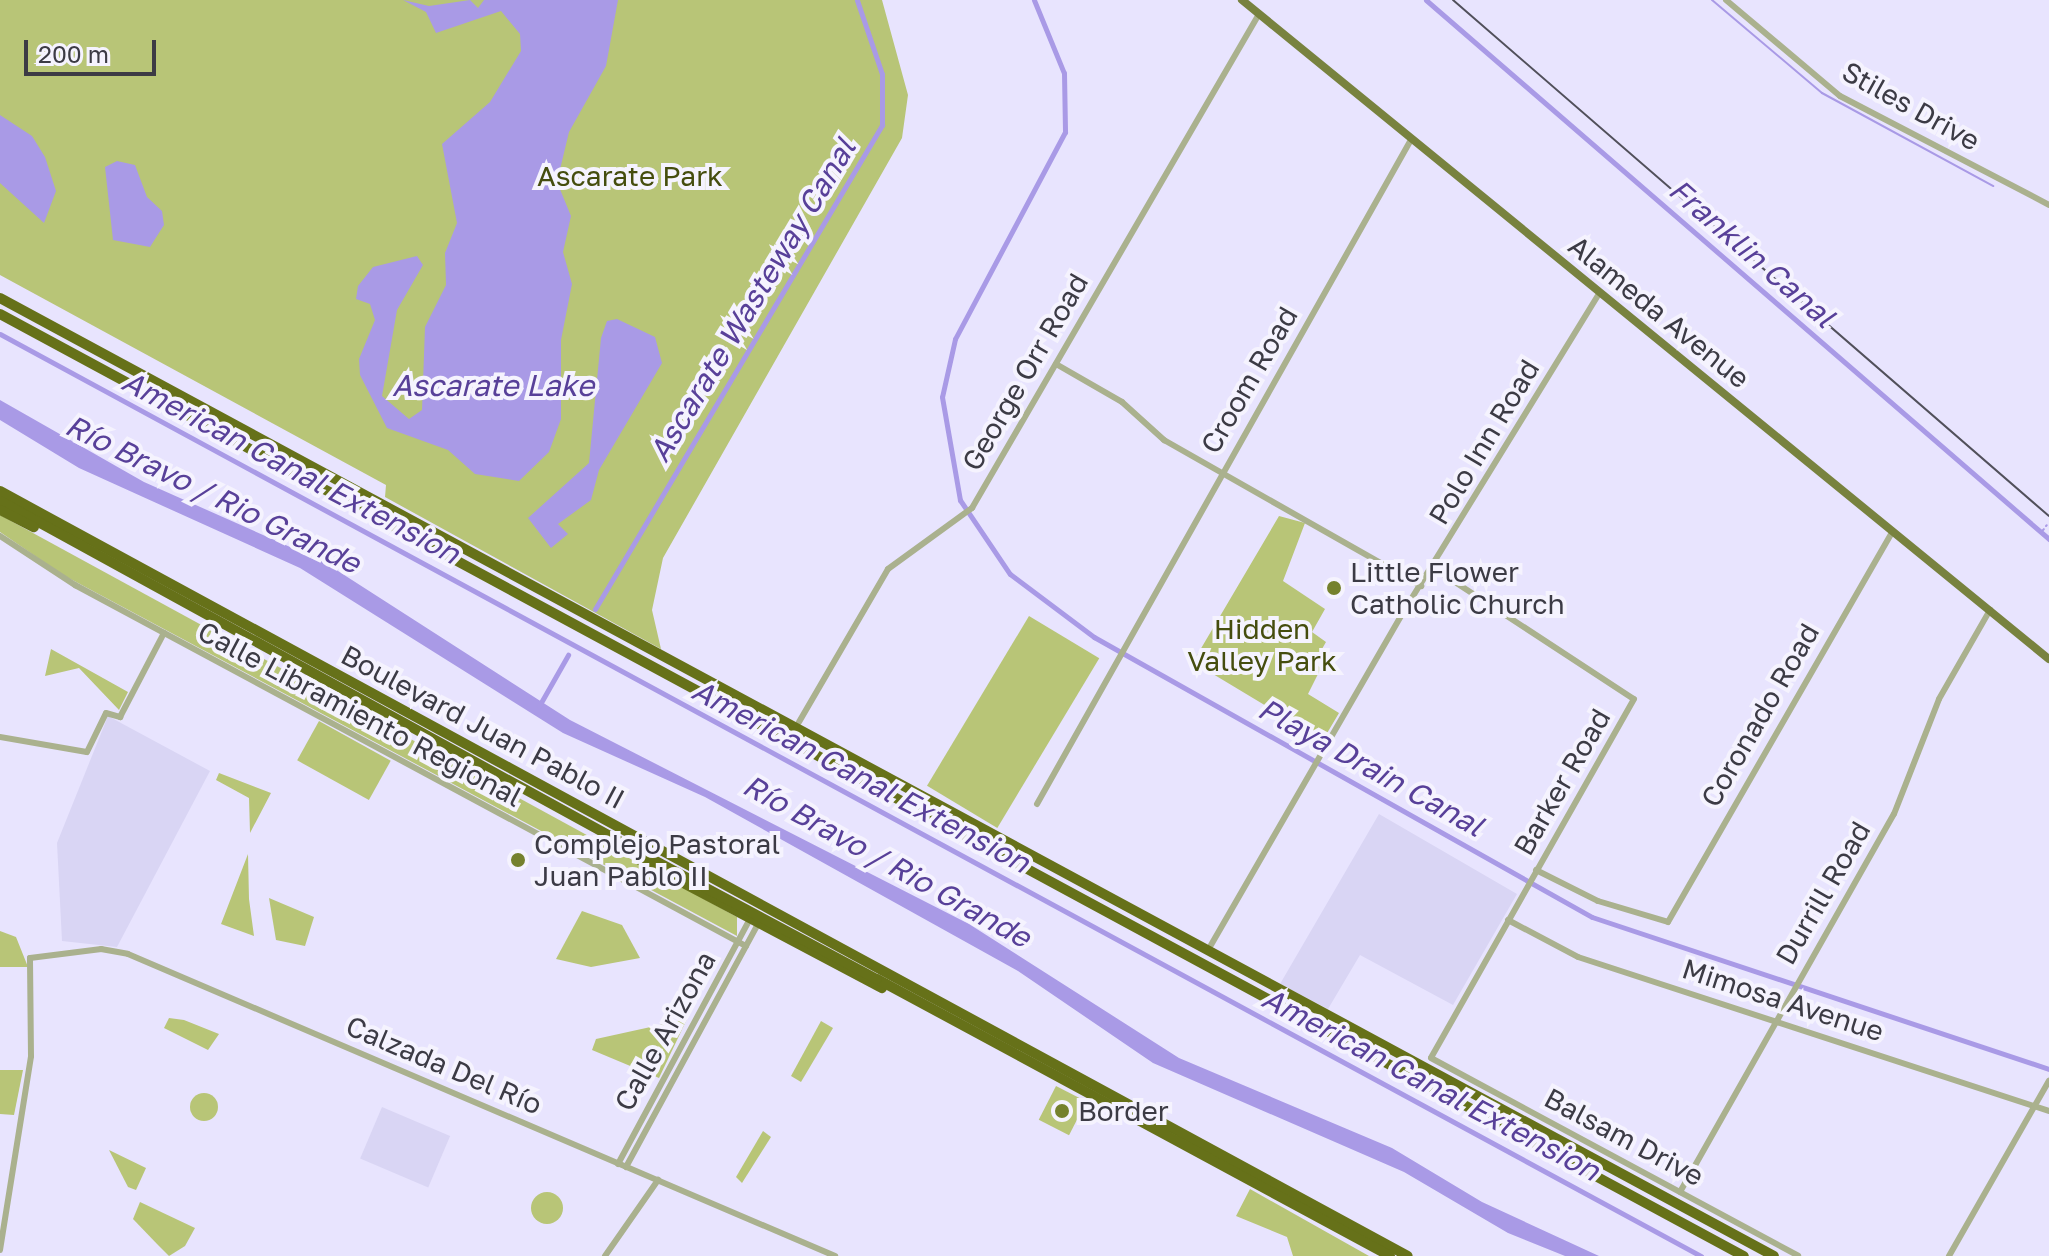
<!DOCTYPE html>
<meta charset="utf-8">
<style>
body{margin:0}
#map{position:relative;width:2049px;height:1256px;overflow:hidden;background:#e8e4fe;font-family:"Golos Text",sans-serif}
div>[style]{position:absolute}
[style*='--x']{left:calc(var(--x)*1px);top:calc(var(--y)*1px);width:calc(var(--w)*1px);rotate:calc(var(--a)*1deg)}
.built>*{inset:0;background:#d9d5f4;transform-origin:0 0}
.green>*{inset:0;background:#b8c577;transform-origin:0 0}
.round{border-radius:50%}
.water>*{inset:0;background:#a99ae6}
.stream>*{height:2px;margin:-1px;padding:0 1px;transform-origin:1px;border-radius:1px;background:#a99ae6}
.canal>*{height:5px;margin:-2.5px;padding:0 2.5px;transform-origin:2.5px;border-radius:2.5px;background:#a99ae6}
.minor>*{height:6px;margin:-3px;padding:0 3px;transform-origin:3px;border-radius:3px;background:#aab18e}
.major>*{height:8px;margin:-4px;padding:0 4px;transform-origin:4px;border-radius:4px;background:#78823f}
.highway>*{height:10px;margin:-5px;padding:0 5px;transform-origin:5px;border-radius:5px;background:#667119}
.rail>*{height:2px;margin:-1px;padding:0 1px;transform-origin:1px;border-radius:1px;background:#51505b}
.highway-bridge>*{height:10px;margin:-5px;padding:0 5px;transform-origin:5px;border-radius:5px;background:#667119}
.dots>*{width:22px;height:22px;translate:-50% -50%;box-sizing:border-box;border:4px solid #f5f3fe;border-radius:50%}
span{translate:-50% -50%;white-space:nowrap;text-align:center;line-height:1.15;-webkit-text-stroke:8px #f5f3fe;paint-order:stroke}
.street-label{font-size:28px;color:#3c3b45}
.park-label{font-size:28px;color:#454d0e}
.poi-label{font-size:28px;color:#3c3b45}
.left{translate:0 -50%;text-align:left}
.water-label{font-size:30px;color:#584099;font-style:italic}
.scale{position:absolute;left:24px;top:40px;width:132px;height:36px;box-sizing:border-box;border:4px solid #3c3b45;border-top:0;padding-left:10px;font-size:24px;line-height:28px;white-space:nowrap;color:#3c3b45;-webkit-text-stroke:6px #f5f3fe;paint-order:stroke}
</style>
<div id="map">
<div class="built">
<div style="clip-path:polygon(108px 716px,210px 771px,117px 947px,62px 941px,57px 843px)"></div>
<div style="clip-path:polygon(1379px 814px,1517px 894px,1453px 1005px,1360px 955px,1328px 1009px,1280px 984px)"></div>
<div style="left:382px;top:1107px;width:74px;height:56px;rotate:23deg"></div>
</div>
<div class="green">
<div style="clip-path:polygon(0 0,882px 0,908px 95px,902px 138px,663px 558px,652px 610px,661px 649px,385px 497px,386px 485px,0 275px)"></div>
<div style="clip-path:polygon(0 515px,737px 917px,737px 936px,63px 575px,0 532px)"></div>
<div style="clip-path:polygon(1279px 516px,1305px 523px,1283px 581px,1325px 609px,1312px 632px,1326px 642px,1314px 663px,1321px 668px,1308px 694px,1339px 713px,1323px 740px,1193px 662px)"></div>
<div style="left:1029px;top:616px;width:82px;height:198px;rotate:31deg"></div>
<div style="clip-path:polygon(51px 649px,128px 692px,119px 710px,79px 668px,45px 676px)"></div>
<div style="left:319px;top:721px;width:82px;height:45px;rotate:29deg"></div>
<div style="clip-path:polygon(219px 773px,271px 793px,250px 833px,249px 798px,216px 780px)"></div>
<div style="clip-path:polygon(248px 854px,249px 899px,254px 936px,221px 924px)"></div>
<div style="clip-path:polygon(269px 898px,314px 917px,305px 946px,276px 940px)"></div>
<div style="clip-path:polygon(582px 911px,622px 925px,640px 958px,591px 967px,556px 959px)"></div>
<div style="clip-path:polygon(0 931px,16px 937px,28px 967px,0 967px)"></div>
<div style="clip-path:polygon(169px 1018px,184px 1020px,219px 1034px,208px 1050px,164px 1028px)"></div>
<div style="clip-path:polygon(687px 1019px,659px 1078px,592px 1050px,596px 1039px)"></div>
<div style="clip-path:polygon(821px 1021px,833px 1028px,801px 1082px,791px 1076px)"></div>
<div style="clip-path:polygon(0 1070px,23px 1070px,14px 1115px,0 1114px)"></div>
<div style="left:1056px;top:1086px;width:34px;height:38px;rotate:27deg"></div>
<div class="round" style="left:190px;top:1093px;width:28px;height:28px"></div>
<div style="clip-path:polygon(763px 1131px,771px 1137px,742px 1183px,736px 1177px)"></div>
<div style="clip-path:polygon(109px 1150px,146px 1168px,136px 1190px,128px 1187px)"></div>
<div style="clip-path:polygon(1250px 1189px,1369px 1256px,1293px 1256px,1287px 1237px,1236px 1216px)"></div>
<div class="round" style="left:531px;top:1192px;width:32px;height:32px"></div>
<div style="clip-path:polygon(140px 1202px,195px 1228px,185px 1246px,169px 1256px,158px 1245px,133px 1219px)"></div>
</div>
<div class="water">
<div style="clip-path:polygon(403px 0,429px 6px,470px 0,478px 8px,484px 0,618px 0,606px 66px,569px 132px,557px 182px,571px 216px,563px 252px,572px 284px,561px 340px,561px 419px,549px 452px,519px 481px,475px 474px,448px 450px,387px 428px,360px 375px,359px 359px,375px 320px,370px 304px,356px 299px,358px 286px,373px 267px,417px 256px,423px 265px,397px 310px,382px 396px,409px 419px,422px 410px,425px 327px,446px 285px,445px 253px,457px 223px,442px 144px,490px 102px,521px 51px,520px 34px,501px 11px,436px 33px,426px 12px)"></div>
<div style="clip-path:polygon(0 115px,32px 136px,45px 157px,56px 191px,44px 223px,0 183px)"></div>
<div style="clip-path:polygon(117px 161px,135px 165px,147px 197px,162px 211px,164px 225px,150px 247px,113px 240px,105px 167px)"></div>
<div style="clip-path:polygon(617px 319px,655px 337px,662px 363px,599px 470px,591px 500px,558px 524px,568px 534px,551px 548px,528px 518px,589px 463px,601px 338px,607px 321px)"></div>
<div style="clip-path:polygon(0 400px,144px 482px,324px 562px,570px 720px,969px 924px,1179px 1058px,1392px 1148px,1482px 1202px,1599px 1256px,1565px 1256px,1508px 1233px,1404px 1172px,1153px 1063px,1018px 971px,705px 797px,563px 733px,300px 568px,79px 468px,0 420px)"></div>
</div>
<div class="stream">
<div style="--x:1712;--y:0;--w:144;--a:40.2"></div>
<div style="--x:1822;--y:93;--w:195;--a:28.5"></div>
<div style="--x:2046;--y:526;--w:1;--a:-45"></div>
<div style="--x:2041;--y:532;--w:4;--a:-45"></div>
</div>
<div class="canal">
<div style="--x:1034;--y:0;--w:79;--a:67.7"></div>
<div style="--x:1064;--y:73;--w:59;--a:89"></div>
<div style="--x:1065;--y:132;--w:234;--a:118"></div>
<div style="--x:955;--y:339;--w:59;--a:102.6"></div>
<div style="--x:942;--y:397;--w:105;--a:80.1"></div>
<div style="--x:960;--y:500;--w:89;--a:56"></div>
<div style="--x:1010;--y:574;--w:105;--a:36.9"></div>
<div style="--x:1094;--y:637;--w:571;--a:29.35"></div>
<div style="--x:1592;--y:917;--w:482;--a:18.4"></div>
<div style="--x:1426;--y:0;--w:824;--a:40.87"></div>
<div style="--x:0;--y:334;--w:1935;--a:28.46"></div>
<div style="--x:595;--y:609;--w:563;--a:-59.33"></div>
<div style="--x:882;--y:125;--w:51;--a:-90"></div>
<div style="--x:882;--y:74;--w:78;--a:-108.7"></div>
<div style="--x:539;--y:706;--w:59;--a:-60.4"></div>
</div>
<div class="minor">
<div style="--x:1726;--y:0;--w:149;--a:40.1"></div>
<div style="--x:1840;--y:96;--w:236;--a:27.5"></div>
<div style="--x:1056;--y:364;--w:76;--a:29.9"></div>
<div style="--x:1122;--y:402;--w:57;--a:42.1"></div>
<div style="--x:1164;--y:440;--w:296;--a:29.6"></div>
<div style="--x:0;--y:536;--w:90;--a:33.2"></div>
<div style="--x:75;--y:585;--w:762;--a:28.28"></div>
<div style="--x:1432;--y:567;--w:241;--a:33.2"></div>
<div style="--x:1634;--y:699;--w:412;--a:119.5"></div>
<div style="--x:1431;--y:1058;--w:417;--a:28.3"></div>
<div style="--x:799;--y:722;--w:177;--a:-59.8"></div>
<div style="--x:888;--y:569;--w:104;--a:-36"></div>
<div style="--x:972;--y:508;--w:571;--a:-59.84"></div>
<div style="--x:0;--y:737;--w:88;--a:9.8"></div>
<div style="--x:87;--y:752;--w:43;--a:-64"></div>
<div style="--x:106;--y:713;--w:15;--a:16"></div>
<div style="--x:120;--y:717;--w:95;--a:-62.4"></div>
<div style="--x:1037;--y:804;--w:764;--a:-60.62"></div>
<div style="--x:1536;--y:870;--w:69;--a:26.6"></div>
<div style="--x:1598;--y:901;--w:73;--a:16.7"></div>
<div style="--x:1668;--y:922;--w:451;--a:-60.1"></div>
<div style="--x:1508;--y:920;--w:79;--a:27.9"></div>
<div style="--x:1578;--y:957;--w:496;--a:18.1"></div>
<div style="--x:1211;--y:945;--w:382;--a:-60"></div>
<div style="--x:1402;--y:614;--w:378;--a:-58.4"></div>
<div style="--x:618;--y:1164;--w:278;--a:-61.7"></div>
<div style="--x:626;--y:1167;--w:277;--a:-61.5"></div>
<div style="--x:1680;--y:1192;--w:434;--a:-60.5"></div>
<div style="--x:1894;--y:814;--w:123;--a:-68.6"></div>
<div style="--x:1939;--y:699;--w:103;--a:-60.2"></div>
<div style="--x:0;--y:1250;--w:196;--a:-80.9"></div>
<div style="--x:31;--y:1056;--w:98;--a:-90.6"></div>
<div style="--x:30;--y:958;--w:72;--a:-7.2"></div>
<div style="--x:101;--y:949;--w:27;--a:10"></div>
<div style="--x:128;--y:954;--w:769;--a:23.13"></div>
<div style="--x:605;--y:1256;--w:93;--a:-55.1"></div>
<div style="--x:1949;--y:1256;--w:202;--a:-60.3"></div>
</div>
<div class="major">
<div style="--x:1242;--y:0;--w:1042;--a:39.24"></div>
</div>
<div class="highway">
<div style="--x:0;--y:298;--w:2016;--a:28.37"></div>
<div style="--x:0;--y:314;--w:1982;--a:28.38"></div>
<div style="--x:0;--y:491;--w:1602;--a:28.52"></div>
<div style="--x:0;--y:501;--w:742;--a:28.78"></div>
<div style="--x:0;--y:510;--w:38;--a:27"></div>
<div style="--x:638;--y:859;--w:276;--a:27.9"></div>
<div style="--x:877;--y:979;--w:583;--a:28.37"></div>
</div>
<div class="rail">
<div style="--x:1453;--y:0;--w:788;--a:40.89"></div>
</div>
<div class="highway-bridge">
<div style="--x:650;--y:858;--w:257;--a:28.1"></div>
</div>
<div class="dots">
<div style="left:1334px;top:588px;background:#75812d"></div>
<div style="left:518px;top:860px;background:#75812d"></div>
<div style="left:1062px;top:1111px;background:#75812d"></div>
</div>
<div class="street-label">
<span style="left:1911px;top:106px;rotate:29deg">Stiles Drive</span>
<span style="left:1659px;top:312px;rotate:39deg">Alameda Avenue</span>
<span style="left:1025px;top:372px;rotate:-60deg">George Orr Road</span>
<span style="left:1249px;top:380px;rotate:-60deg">Croom Road</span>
<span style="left:1484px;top:442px;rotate:-59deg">Polo Inn Road</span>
<span style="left:360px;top:714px;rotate:28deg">Calle Libramiento Regional</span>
<span style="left:1760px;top:715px;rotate:-60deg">Coronado Road</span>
<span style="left:483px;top:727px;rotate:28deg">Boulevard Juan Pablo II</span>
<span style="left:1562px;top:782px;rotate:-60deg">Barker Road</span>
<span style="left:1823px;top:893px;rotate:-60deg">Durrill Road</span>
<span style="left:1783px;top:1000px;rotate:18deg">Mimosa Avenue</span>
<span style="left:665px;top:1031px;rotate:-61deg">Calle Arizona</span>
<span style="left:444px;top:1065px;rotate:23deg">Calzada Del Río</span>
<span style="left:1624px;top:1137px;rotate:28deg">Balsam Drive</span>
</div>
<div class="park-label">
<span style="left:630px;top:176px">Ascarate Park</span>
<span style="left:1262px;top:645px">Hidden<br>Valley Park</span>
</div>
<div class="poi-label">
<span class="left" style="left:1350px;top:588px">Little Flower<br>Catholic Church</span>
<span class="left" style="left:534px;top:860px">Complejo Pastoral<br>Juan Pablo II</span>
<span class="left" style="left:1078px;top:1111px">Border</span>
</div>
<div class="water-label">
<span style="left:1752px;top:253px;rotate:41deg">Franklin Canal</span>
<span style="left:752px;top:300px;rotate:-59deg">Ascarate Wasteway Canal</span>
<span style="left:493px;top:385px">Ascarate Lake</span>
<span style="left:291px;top:467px;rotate:28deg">American Canal Extension</span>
<span style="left:213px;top:494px;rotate:26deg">Río Bravo / Rio Grande</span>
<span style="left:1371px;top:767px;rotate:29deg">Playa Drain Canal</span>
<span style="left:861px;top:776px;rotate:28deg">American Canal Extension</span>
<span style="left:887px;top:861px;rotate:29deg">Río Bravo / Rio Grande</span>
<span style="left:1431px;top:1084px;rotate:28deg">American Canal Extension</span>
</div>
<div class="scale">200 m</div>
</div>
